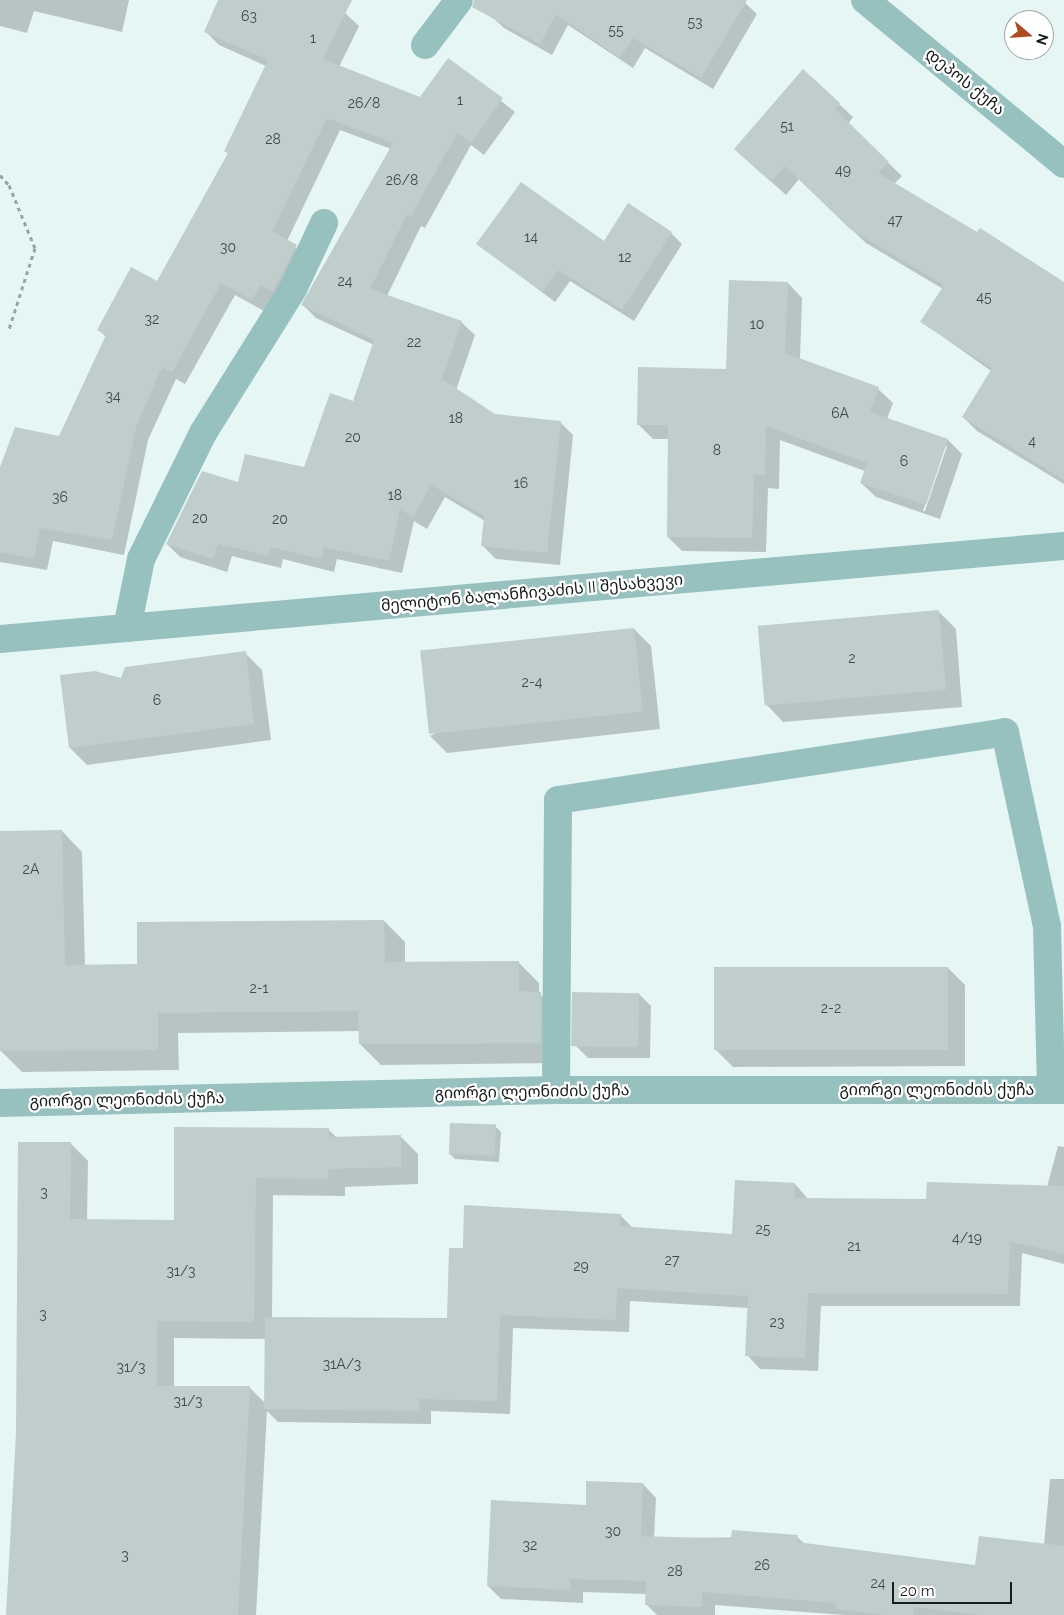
<!DOCTYPE html>
<meta charset="utf-8">
<style>
body{margin:0}
#map{position:relative;width:1064px;height:1615px;overflow:hidden;background:#e6f6f5;font-family:Raleway,"Noto Sans Georgian",sans-serif}
div>[style]{position:absolute}
[style*='--x']{left:calc(var(--x)*1px);top:calc(var(--y)*1px);width:calc(var(--w)*1px);rotate:calc(var(--a)*1deg)}
.shadow>*{inset:0;background:#0003}
.building>*{inset:0;background:#bfcecd;transform-origin:0 0}
.path>*{height:3px;margin-top:-1.5px;transform-origin:0;background:repeating-linear-gradient(90deg,#99a5a4 0 4px,transparent 0 8px)}
.minor>*{height:28px;margin:-14px;padding:0 14px;transform-origin:14px;border-radius:14px;background:#97c1be}
span{translate:-50% -50%;white-space:nowrap;text-align:center;line-height:1.15;-webkit-text-stroke:4.5px #fff;paint-order:stroke}
.number-label{font-size:14px;color:#404848}
.number-label span{-webkit-text-stroke-width:0}
.street-label{font-size:16px;color:#161c1b}
.north{position:absolute;left:1004px;top:10px;width:50px;height:50px;box-sizing:border-box;background:#fff;border:1px solid #a2a4a4;border-radius:50%;rotate:108deg;font-size:14px;font-weight:700;line-height:20px;text-align:center;color:#161c1b}
.north::after{content:'';display:block;margin:auto;width:18px;height:22px;background:#b14b1f;clip-path:polygon(50% 0,100% 100%,50% 72%,0 100%)}
.scale{position:absolute;left:892px;top:1582px;width:120px;height:22px;box-sizing:border-box;border:2px solid #161c1b;border-top:0;padding-left:6px;font-size:15px;line-height:18px;white-space:nowrap;color:#161c1b;-webkit-text-stroke:4px #fff;paint-order:stroke}
</style>
<div id="map">
<div class="shadow">
<div style="clip-path:polygon(0 0,129px 0,122px 32px,34px 11px,27px 33px,0 26px)"></div>
<div style="clip-path:polygon(220px 0,316px 0,345px 13px,359px 26px,339px 67px,421px 98px,449px 60px,515px 112px,484px 155px,471px 145px,425px 228px,421px 226px,387px 296px,461px 322px,475px 335px,456px 390px,495px 415px,560px 422px,573px 435px,560px 565px,496px 559px,483px 546px,485px 521px,445px 497px,427px 529px,414px 521px,402px 573px,337px 559px,334px 572px,283px 559px,281px 568px,232px 556px,227px 572px,180px 557px,167px 544px,239px 484px,305px 469px,354px 403px,374px 345px,316px 318px,303px 305px,391px 149px,340px 130px,287px 241px,309px 259px,266px 312px,235px 295px,185px 384px,176px 379px,148px 440px,124px 555px,53px 541px,47px 570px,0 562px,0 470px,60px 438px,106px 337px,98px 329px,157px 283px,228px 154px,225px 151px,266px 66px,219px 45px,206px 32px)"></div>
<div style="clip-path:polygon(501px 0,742px 0,757px 14px,713px 89px,645px 48px,633px 68px,568px 25px,552px 55px,504px 28px,492px 17px)"></div>
<div style="clip-path:polygon(839px 104px,853px 117px,848px 124px,902px 176px,894px 184px,1064px 287px,1064px 484px,977px 431px,963px 417px,991px 371px,922px 322px,943px 289px,866px 243px,799px 179px,786px 195px,749px 162px)"></div>
<div style="clip-path:polygon(671px 233px,682px 244px,634px 321px,570px 281px,555px 302px,478px 244px,604px 243px)"></div>
<div style="clip-path:polygon(evenodd,788px 283px,802px 298px,800px 360px,878px 389px,893px 403px,887px 419px,948px 440px,962px 454px,940px 519px,876px 497px,861px 483px,865px 471px,780px 440px,779px 489px,768px 488px,766px 552px,682px 551px,668px 537px,669px 439px,653px 439px,638px 424px,727px 370px,788px 283px,944px 446px,947px 446px,925px 511px,923px 511px,944px 446px)"></div>
<div style="clip-path:polygon(939px 612px,956px 629px,962px 707px,783px 722px,766px 704px)"></div>
<div style="clip-path:polygon(634px 629px,651px 646px,660px 729px,447px 753px,430px 736px)"></div>
<div style="clip-path:polygon(245px 653px,262px 670px,271px 740px,87px 765px,70px 748px,122px 679px)"></div>
<div style="clip-path:polygon(62px 831px,82px 852px,85px 966px,138px 965px,384px 921px,405px 942px,405px 963px,518px 962px,539px 983px,539px 993px,561px 1014px,561px 1063px,381px 1065px,360px 1044px,360px 1031px,178px 1033px,179px 1070px,22px 1072px,1px 1051px,0 832px)"></div>
<div style="clip-path:polygon(948px 968px,965px 985px,965px 1066px,733px 1067px,716px 1050px)"></div>
<div style="clip-path:polygon(639px 994px,651px 1006px,650px 1058px,588px 1058px,576px 1046px)"></div>
<div style="clip-path:polygon(495px 1126px,501px 1132px,499px 1162px,455px 1159px,449px 1153px)"></div>
<div style="clip-path:polygon(evenodd,328px 1129px,337px 1138px,400px 1136px,418px 1154px,418px 1184px,345px 1187px,345px 1196px,273px 1195px,272px 1318px,449px 1320px,464px 1249px,620px 1215px,633px 1228px,734px 1235px,795px 1184px,808px 1199px,928px 1200px,1047px 1187px,1058px 1146px,1064px 1147px,1064px 1264px,1022px 1253px,1020px 1306px,821px 1306px,818px 1371px,760px 1369px,747px 1355px,749px 1308px,630px 1301px,629px 1332px,513px 1328px,510px 1414px,431px 1411px,431px 1424px,278px 1422px,267px 1411px,256px 1615px,7px 1615px,70px 1143px,88px 1161px,87px 1220px,175px 1221px,328px 1129px,174px 1338px,266px 1339px,265px 1403px,250px 1388px,174px 1387px,174px 1338px)"></div>
<div style="clip-path:polygon(1050px 1479px,1064px 1479px,1064px 1615px,844px 1615px,715px 1605px,715px 1615px,657px 1615px,646px 1604px,647px 1594px,583px 1592px,583px 1603px,501px 1599px,488px 1586px,587px 1506px,643px 1484px,656px 1498px,654px 1538px,797px 1537px,805px 1544px,976px 1567px,1044px 1545px)"></div>
</div>
<div class="building">
<div style="clip-path:polygon(218px 0,352px 0,323px 59px,420px 97px,448px 58px,503px 98px,471px 143px,457px 133px,411px 216px,407px 214px,370px 289px,462px 321px,442px 379px,495px 414px,561px 421px,547px 553px,481px 546px,484px 516px,431px 485px,413px 517px,400px 509px,389px 561px,324px 547px,321px 559px,270px 547px,268px 556px,218px 544px,213px 559px,166px 544px,202px 471px,238px 482px,245px 454px,304px 467px,330px 393px,353px 401px,374px 340px,301px 305px,393px 143px,327px 118px,272px 231px,297px 245px,273px 291px,260px 285px,252px 300px,221px 283px,172px 372px,162px 367px,136px 427px,112px 540px,40px 528px,34px 558px,0 552px,0 467px,15px 427px,59px 436px,106px 335px,97px 330px,131px 267px,157px 281px,228px 153px,224px 151px,268px 60px,204px 32px)"></div>
<div style="clip-path:polygon(474px 0,747px 0,701px 78px,633px 38px,620px 58px,556px 14px,540px 44px,472px 7px)"></div>
<div style="clip-path:polygon(803px 69px,840px 103px,835px 109px,889px 162px,878px 173px,977px 232px,980px 228px,1064px 282px,1064px 480px,962px 417px,992px 368px,920px 322px,944px 285px,850px 229px,785px 166px,771px 182px,734px 149px)"></div>
<div style="clip-path:polygon(521px 182px,604px 241px,628px 203px,672px 232px,622px 310px,558px 270px,542px 292px,476px 244px)"></div>
<div style="clip-path:polygon(729px 280px,788px 282px,785px 353px,879px 387px,870px 412px,948px 439px,926px 505px,860px 483px,867px 463px,766px 426px,765px 475px,754px 474px,752px 538px,667px 537px,668px 425px,637px 425px,638px 367px,726px 369px)"></div>
<div style="left:939px;top:610px;width:80px;height:182px;rotate:85deg"></div>
<div style="left:634px;top:628px;width:84px;height:215px;rotate:84deg"></div>
<div style="clip-path:polygon(246px 651px,254px 724px,69px 748px,60px 675px,95px 671px,121px 678px,125px 667px)"></div>
<div style="clip-path:polygon(62px 830px,65px 965px,137px 964px,137px 922px,384px 920px,385px 962px,519px 961px,519px 991px,541px 992px,541px 1043px,359px 1044px,358px 1011px,158px 1013px,158px 1050px,0 1051px,0 831px)"></div>
<div style="left:714px;top:967px;width:234px;height:83px"></div>
<div style="left:572px;top:992px;width:67px;height:54px;rotate:1deg"></div>
<div style="left:450px;top:1123px;width:46px;height:31px;rotate:2deg"></div>
<div style="clip-path:polygon(174px 1127px,329px 1128px,329px 1137px,401px 1135px,401px 1167px,328px 1169px,328px 1179px,256px 1178px,254px 1322px,157px 1321px,157px 1386px,250px 1386px,238px 1615px,6px 1615px,16px 1433px,18px 1142px,71px 1142px,70px 1219px,174px 1220px)"></div>
<div style="clip-path:polygon(735px 1180px,795px 1183px,795px 1198px,926px 1199px,927px 1182px,1064px 1186px,1064px 1254px,1010px 1241px,1008px 1294px,808px 1293px,805px 1358px,745px 1356px,748px 1296px,617px 1288px,616px 1320px,500px 1315px,497px 1401px,419px 1399px,419px 1411px,264px 1409px,265px 1317px,447px 1318px,449px 1248px,463px 1248px,464px 1205px,621px 1214px,620px 1226px,732px 1234px)"></div>
<div style="clip-path:polygon(586px 1481px,643px 1483px,641px 1536px,731px 1539px,732px 1530px,798px 1535px,797px 1542px,975px 1565px,979px 1536px,1064px 1546px,1064px 1615px,982px 1615px,914px 1607px,913px 1615px,885px 1615px,835px 1609px,836px 1603px,702px 1592px,702px 1607px,645px 1605px,646px 1581px,570px 1579px,570px 1590px,487px 1586px,491px 1500px,586px 1505px)"></div>
</div>
<div class="path">
<div style="--x:0;--y:175;--w:13;--a:48"></div>
<div style="--x:9;--y:185;--w:68;--a:67.6"></div>
<div style="--x:35;--y:248;--w:85;--a:107.8"></div>
</div>
<div class="minor">
<div style="--x:865;--y:0;--w:258;--a:39.5"></div>
<div style="--x:425;--y:45;--w:56;--a:-52.9"></div>
<div style="--x:127;--y:628;--w:70;--a:-78.5"></div>
<div style="--x:141;--y:559;--w:140;--a:-63.8"></div>
<div style="--x:203;--y:433;--w:170;--a:-58"></div>
<div style="--x:293;--y:289;--w:73;--a:-64.8"></div>
<div style="--x:0;--y:639;--w:1068;--a:-5"></div>
<div style="--x:556;--y:1090;--w:290;--a:-89.6"></div>
<div style="--x:558;--y:800;--w:452;--a:-8.6"></div>
<div style="--x:1005;--y:732;--w:198;--a:77.8"></div>
<div style="--x:1047;--y:926;--w:163;--a:88.6"></div>
<div style="--x:0;--y:1103;--w:556;--a:-1.34"></div>
<div style="--x:556;--y:1090;--w:508;--a:0"></div>
</div>
<div class="number-label">
<span style="left:249px;top:16px">63</span>
<span style="left:695px;top:22px">53</span>
<span style="left:616px;top:30px">55</span>
<span style="left:313px;top:38px">1</span>
<span style="left:460px;top:100px">1</span>
<span style="left:364px;top:103px">26/8</span>
<span style="left:787px;top:126px">51</span>
<span style="left:273px;top:139px">28</span>
<span style="left:843px;top:170px">49</span>
<span style="left:402px;top:180px">26/8</span>
<span style="left:895px;top:220px">47</span>
<span style="left:531px;top:237px">14</span>
<span style="left:228px;top:247px">30</span>
<span style="left:625px;top:257px">12</span>
<span style="left:345px;top:281px">24</span>
<span style="left:984px;top:297px">45</span>
<span style="left:152px;top:319px">32</span>
<span style="left:757px;top:324px">10</span>
<span style="left:414px;top:342px">22</span>
<span style="left:113px;top:396px">34</span>
<span style="left:840px;top:413px">6A</span>
<span style="left:456px;top:418px">18</span>
<span style="left:353px;top:437px">20</span>
<span style="left:1032px;top:441px">4</span>
<span style="left:717px;top:450px">8</span>
<span style="left:904px;top:461px">6</span>
<span style="left:521px;top:483px">16</span>
<span style="left:395px;top:495px">18</span>
<span style="left:60px;top:497px">36</span>
<span style="left:200px;top:518px">20</span>
<span style="left:280px;top:519px">20</span>
<span style="left:852px;top:658px">2</span>
<span style="left:532px;top:682px">2-4</span>
<span style="left:157px;top:700px">6</span>
<span style="left:31px;top:869px">2A</span>
<span style="left:259px;top:988px">2-1</span>
<span style="left:831px;top:1008px">2-2</span>
<span style="left:44px;top:1192px">3</span>
<span style="left:763px;top:1229px">25</span>
<span style="left:967px;top:1238px">4/19</span>
<span style="left:854px;top:1246px">21</span>
<span style="left:672px;top:1260px">27</span>
<span style="left:581px;top:1266px">29</span>
<span style="left:181px;top:1271px">31/3</span>
<span style="left:43px;top:1314px">3</span>
<span style="left:777px;top:1322px">23</span>
<span style="left:342px;top:1364px">31A/3</span>
<span style="left:131px;top:1367px">31/3</span>
<span style="left:188px;top:1401px">31/3</span>
<span style="left:613px;top:1531px">30</span>
<span style="left:530px;top:1545px">32</span>
<span style="left:125px;top:1555px">3</span>
<span style="left:762px;top:1565px">26</span>
<span style="left:675px;top:1571px">28</span>
<span style="left:878px;top:1583px">24</span>
</div>
<div class="street-label">
<span style="left:965px;top:82px;rotate:39deg">დეპოს ქუჩა</span>
<span style="left:532px;top:593px;rotate:-5deg">მელიტონ ბალანჩივაძის II შესახვევი</span>
<span style="left:937px;top:1090px">გიორგი ლეონიძის ქუჩა</span>
<span style="left:532px;top:1092px;rotate:-1deg">გიორგი ლეონიძის ქუჩა</span>
<span style="left:127px;top:1100px;rotate:-1deg">გიორგი ლეონიძის ქუჩა</span>
</div>
<div class="north">N</div>
<div class="scale">20 m</div>
</div>
